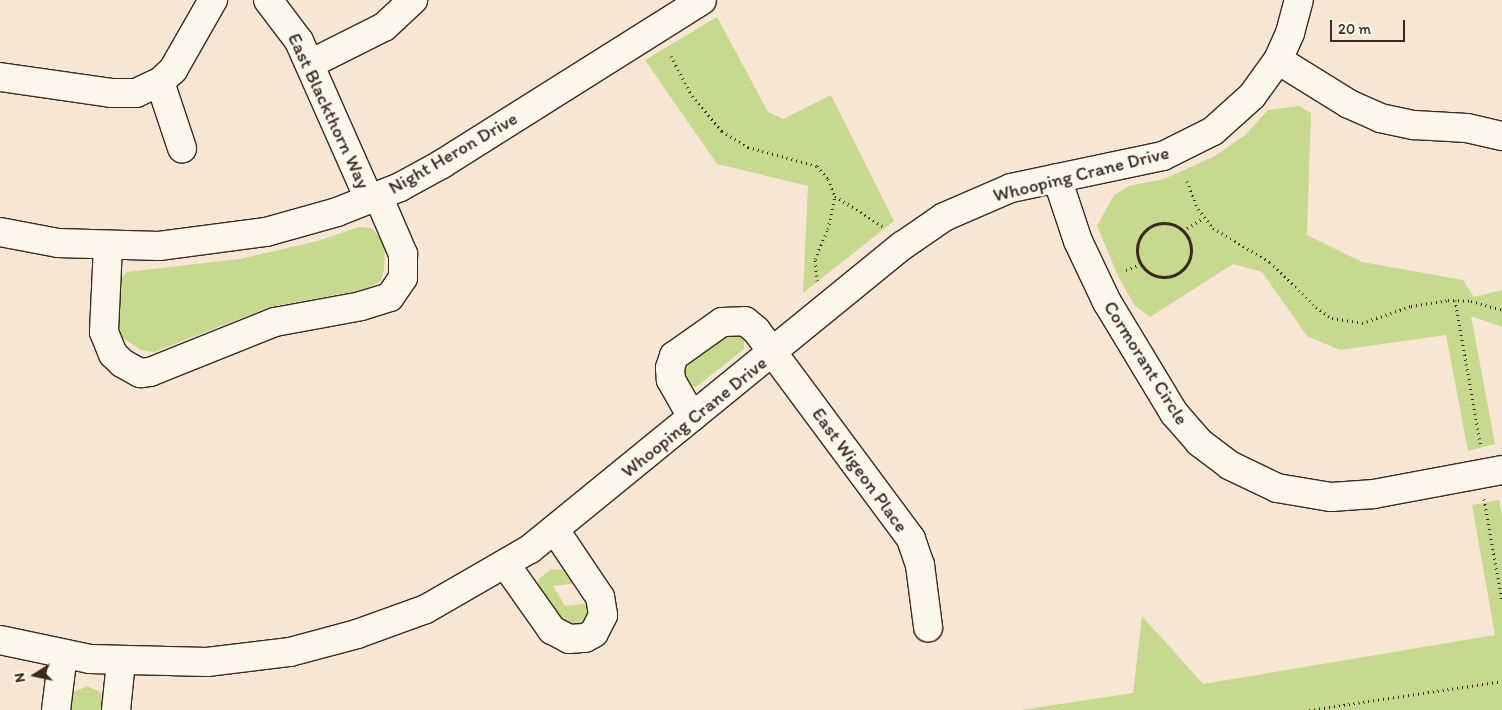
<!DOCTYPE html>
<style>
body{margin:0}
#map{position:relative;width:1502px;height:710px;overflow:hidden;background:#f7e6d4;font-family:Itim,sans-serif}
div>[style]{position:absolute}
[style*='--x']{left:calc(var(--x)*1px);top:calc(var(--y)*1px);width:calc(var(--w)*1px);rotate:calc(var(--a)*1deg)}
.green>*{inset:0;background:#c6d98e}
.path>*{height:3px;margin-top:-1.5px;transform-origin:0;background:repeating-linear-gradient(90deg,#3b2a1e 0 1px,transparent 0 5px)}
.path>.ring{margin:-1.5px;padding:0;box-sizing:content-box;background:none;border:3px solid #3b2a1e;border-radius:50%}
.roads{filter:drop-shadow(1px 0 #3b2a1e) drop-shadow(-1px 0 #3b2a1e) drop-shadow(0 1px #3b2a1e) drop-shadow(0 -1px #3b2a1e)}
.minor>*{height:28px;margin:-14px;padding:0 14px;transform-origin:14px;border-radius:14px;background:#fbf7ec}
span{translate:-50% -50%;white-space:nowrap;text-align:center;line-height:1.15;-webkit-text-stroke:5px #fbf7ec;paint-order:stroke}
.street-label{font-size:19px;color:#3b2a1e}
.north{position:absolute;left:10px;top:650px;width:50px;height:50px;-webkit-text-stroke:4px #fbf7ec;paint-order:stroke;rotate:260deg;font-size:14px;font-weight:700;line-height:20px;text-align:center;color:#3b2a1e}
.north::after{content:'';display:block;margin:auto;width:18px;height:22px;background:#3b2a1e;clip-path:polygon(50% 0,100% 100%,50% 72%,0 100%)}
.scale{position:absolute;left:1330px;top:20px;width:75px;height:22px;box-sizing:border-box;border:2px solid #3b2a1e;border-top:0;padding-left:6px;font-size:15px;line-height:18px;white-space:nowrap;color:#3b2a1e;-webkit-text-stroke:4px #fbf7ec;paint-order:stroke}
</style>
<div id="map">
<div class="green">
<div style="clip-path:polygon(717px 17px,768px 112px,783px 119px,831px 95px,894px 221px,803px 293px,808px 186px,717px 164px,645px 60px)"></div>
<div style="clip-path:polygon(1299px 106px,1311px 113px,1307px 235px,1362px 262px,1463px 280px,1474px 297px,1502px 290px,1502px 327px,1471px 316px,1495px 444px,1468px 451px,1446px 335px,1340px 350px,1307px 336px,1262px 272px,1233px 264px,1150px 317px,1135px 306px,1119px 278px,1097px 226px,1114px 195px,1129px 186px,1164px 179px,1215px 156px,1245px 135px,1268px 110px)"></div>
<div style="clip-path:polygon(359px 227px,371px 228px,385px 243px,384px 270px,381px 280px,374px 285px,362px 290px,270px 307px,154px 352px,141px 350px,121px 337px,117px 329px,116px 295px,120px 279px,127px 272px,240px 259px,318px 241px)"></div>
<div style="clip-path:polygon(737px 331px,744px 336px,744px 349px,696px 387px,685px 384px,682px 367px,728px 333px)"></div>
<div style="clip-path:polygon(1499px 500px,1502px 515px,1502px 710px,1021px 710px,1133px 693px,1142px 616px,1203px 684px,1495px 635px,1472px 505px)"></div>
<div style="clip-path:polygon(551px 569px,564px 570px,579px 583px,553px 586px,565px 606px,590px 603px,592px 608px,583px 627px,567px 627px,537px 589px,539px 579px)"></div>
<div style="clip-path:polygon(87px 686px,100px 692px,104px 700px,103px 710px,68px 710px,72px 693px)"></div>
</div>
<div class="path">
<div style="--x:671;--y:56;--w:45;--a:62.3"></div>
<div style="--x:692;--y:96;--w:46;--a:49.4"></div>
<div style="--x:722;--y:131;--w:31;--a:32"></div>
<div style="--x:748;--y:147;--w:72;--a:15.4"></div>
<div style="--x:817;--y:166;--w:17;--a:50"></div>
<div style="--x:828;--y:179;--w:18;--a:68"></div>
<div style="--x:835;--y:196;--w:58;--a:32.3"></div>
<div style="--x:1187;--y:181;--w:30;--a:69"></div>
<div style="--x:1198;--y:209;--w:24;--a:52"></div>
<div style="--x:1213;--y:228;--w:66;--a:30.8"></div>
<div style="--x:1270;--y:262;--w:64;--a:44.4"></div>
<div style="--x:1316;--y:307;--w:19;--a:35"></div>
<div style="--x:1332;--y:318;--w:30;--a:9"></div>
<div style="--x:1362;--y:323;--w:52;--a:-19.1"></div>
<div style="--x:1411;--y:306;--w:37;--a:-9"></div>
<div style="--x:1448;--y:300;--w:23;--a:2"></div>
<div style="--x:1471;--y:301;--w:32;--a:16"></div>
<div class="ring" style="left:1137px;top:223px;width:51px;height:51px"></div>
<div style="--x:1183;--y:231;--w:24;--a:-33"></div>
<div style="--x:1126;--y:270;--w:16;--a:-22"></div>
<div style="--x:817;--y:281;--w:22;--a:-95"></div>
<div style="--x:815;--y:259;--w:33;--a:-67"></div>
<div style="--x:828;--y:229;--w:34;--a:-78"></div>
<div style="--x:1455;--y:300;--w:149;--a:80"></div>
<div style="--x:1484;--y:499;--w:104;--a:80"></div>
<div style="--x:1309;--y:710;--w:195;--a:-8.5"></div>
</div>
<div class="roads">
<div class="minor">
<div style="--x:268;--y:0;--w:51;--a:52.9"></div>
<div style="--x:299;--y:41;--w:173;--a:66.1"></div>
<div style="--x:1278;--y:60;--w:84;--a:31.8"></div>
<div style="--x:1349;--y:104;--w:34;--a:24"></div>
<div style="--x:1380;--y:118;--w:35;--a:12"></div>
<div style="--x:1414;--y:125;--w:53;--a:3.2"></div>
<div style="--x:1467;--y:128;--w:36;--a:13"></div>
<div style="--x:310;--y:64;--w:83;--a:-26.6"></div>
<div style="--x:384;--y:27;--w:40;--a:-43"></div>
<div style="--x:0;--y:77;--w:112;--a:8.2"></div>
<div style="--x:111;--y:93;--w:25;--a:0"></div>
<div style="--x:136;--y:93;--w:26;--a:-25"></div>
<div style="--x:160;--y:82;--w:18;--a:-43"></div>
<div style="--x:173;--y:70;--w:81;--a:-60.3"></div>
<div style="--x:160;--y:82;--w:70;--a:71.6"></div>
<div style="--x:1057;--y:178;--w:66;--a:71.6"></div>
<div style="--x:1078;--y:241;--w:68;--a:64.6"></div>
<div style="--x:1107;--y:302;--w:130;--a:58.9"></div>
<div style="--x:1174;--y:413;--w:38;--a:49"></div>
<div style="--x:1199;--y:442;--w:38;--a:37"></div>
<div style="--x:1229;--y:465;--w:53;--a:25.6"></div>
<div style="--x:1277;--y:488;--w:55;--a:9.5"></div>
<div style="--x:1331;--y:497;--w:43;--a:-4"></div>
<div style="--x:1374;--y:494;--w:130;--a:-10.6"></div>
<div style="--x:0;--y:232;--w:59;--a:10.7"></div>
<div style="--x:58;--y:243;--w:101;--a:1.7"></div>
<div style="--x:159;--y:246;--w:108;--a:-7.5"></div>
<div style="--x:266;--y:232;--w:74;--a:-15.7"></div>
<div style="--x:337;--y:212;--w:68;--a:-21.6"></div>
<div style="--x:400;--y:187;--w:48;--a:-28.7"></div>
<div style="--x:442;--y:164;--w:307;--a:-32.2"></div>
<div style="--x:108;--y:246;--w:86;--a:92.7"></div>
<div style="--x:104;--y:332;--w:24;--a:68"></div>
<div style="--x:113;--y:354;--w:13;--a:45"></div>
<div style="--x:122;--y:363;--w:21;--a:29"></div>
<div style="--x:140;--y:373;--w:10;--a:-6"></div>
<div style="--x:150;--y:372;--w:135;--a:-21.8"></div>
<div style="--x:275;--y:322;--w:87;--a:-10.5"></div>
<div style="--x:361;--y:306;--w:30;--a:-17"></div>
<div style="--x:390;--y:297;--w:23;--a:-56"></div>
<div style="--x:403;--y:278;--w:24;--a:-90"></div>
<div style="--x:403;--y:254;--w:63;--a:-113.3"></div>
<div style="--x:692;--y:417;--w:43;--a:-119.6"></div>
<div style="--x:671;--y:380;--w:12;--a:-95"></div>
<div style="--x:670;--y:368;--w:13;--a:-72"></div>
<div style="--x:674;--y:356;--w:59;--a:-35.3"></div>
<div style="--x:722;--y:322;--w:23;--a:-2"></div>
<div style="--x:745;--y:321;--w:14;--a:39"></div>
<div style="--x:756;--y:330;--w:260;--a:53.4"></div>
<div style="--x:911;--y:539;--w:28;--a:71"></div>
<div style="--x:920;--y:565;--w:63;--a:82.6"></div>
<div style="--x:506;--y:565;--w:80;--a:54.7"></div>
<div style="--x:552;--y:630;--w:19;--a:28"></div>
<div style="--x:569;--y:639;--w:16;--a:-4"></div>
<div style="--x:585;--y:638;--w:10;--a:-29"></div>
<div style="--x:594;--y:633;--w:20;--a:-63"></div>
<div style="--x:603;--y:615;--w:18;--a:-99"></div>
<div style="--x:600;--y:597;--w:81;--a:-123.9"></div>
<div style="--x:0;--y:640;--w:92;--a:11.9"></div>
<div style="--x:90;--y:659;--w:117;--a:1.5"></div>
<div style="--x:207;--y:662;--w:84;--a:-6.9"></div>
<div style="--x:290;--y:652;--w:69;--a:-15"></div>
<div style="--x:357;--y:634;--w:73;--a:-19.9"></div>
<div style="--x:426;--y:609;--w:120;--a:-30"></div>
<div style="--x:530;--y:549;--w:480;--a:-39.2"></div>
<div style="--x:902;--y:246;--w:51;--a:-34.6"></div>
<div style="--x:944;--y:217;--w:73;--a:-23.4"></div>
<div style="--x:1011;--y:188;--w:155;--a:-11.9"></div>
<div style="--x:1163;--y:156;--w:56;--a:-26.6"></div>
<div style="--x:1213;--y:131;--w:52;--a:-41.9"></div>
<div style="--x:1252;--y:96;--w:44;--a:-54.2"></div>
<div style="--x:1278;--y:60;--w:30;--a:-66"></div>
<div style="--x:1290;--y:33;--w:34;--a:-75"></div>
<div style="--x:56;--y:710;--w:56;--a:-82.9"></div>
<div style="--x:116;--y:710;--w:48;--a:-84.1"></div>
</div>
</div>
<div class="street-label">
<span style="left:329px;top:111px;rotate:65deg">East Blackthorn Way</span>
<span style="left:453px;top:153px;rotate:-30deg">Night Heron Drive</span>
<span style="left:1081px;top:174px;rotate:-14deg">Whooping Crane Drive</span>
<span style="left:1146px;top:363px;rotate:58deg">Cormorant Circle</span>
<span style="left:694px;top:417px;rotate:-39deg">Whooping Crane Drive</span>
<span style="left:860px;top:470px;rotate:54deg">East Wigeon Place</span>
</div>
<div class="north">N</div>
<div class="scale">20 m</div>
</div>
